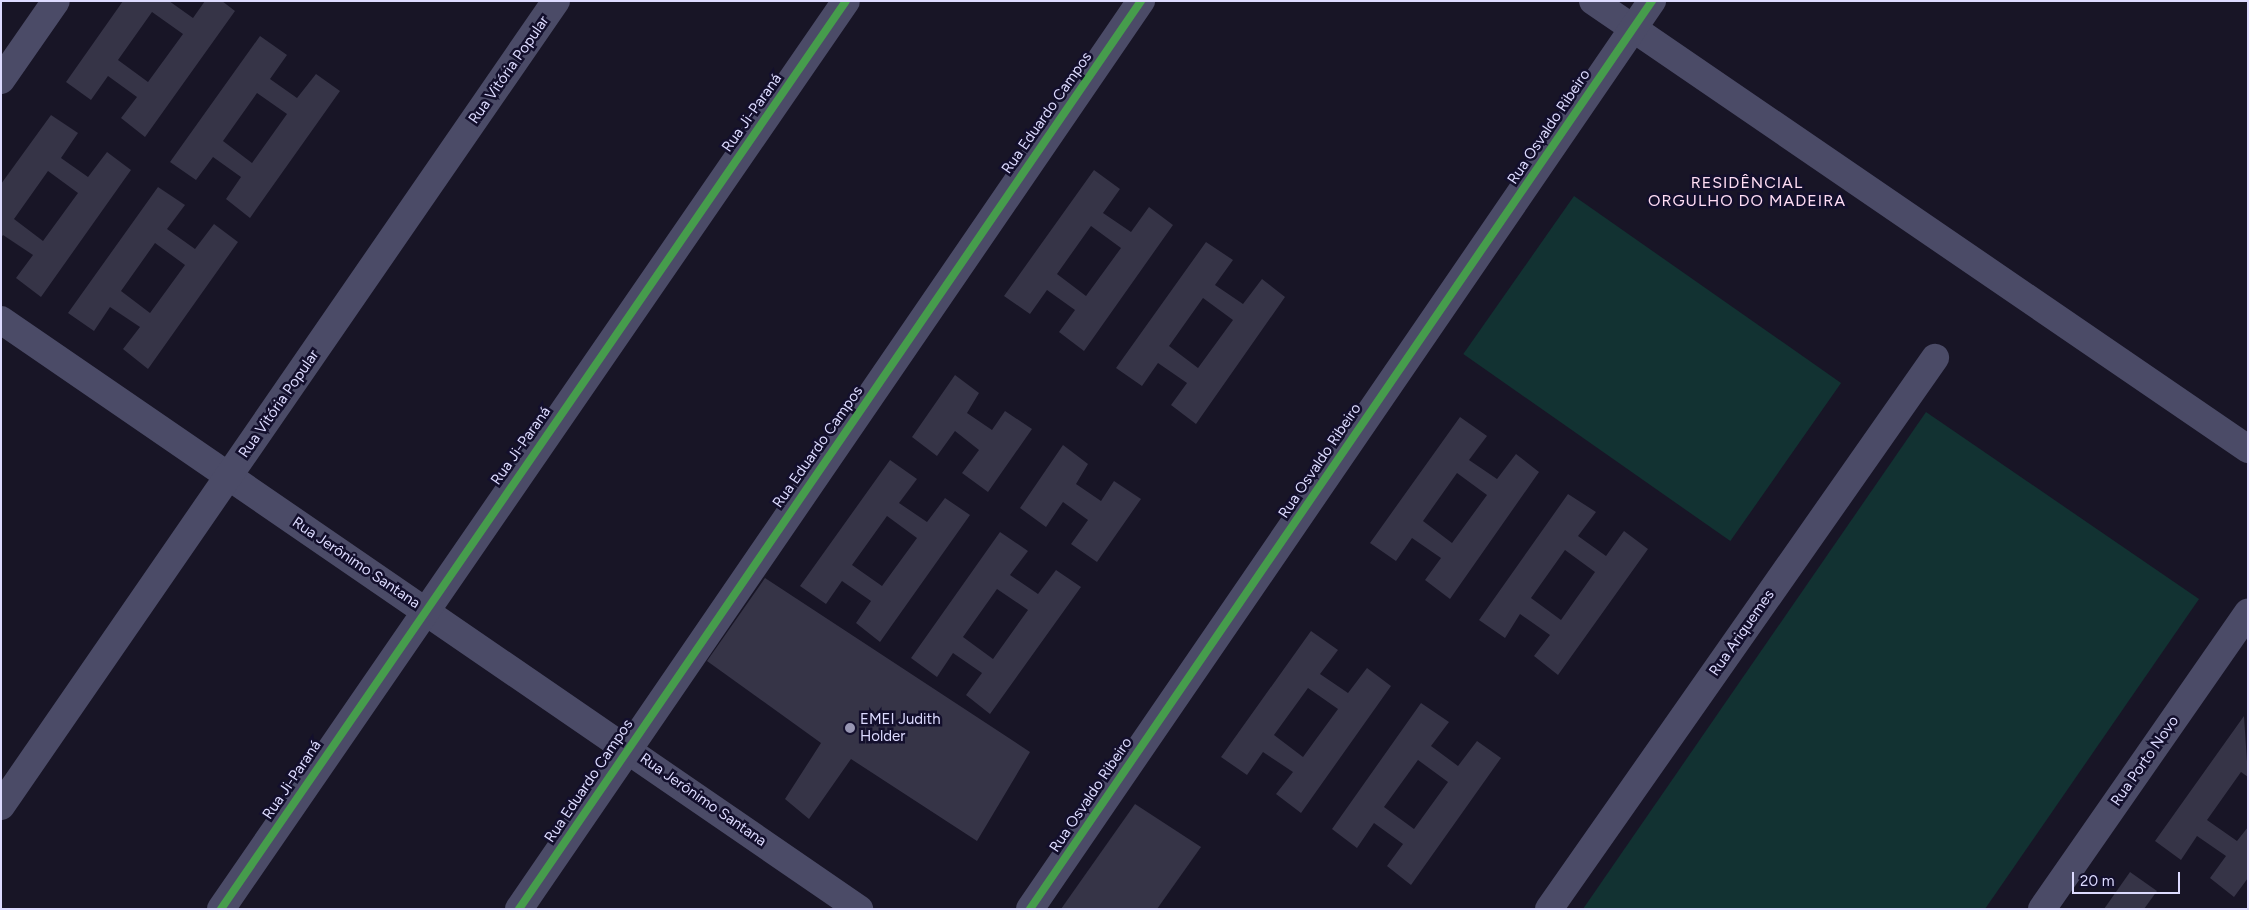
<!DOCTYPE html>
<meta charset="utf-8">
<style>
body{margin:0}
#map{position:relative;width:2249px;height:910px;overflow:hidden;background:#181526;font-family:Figtree,sans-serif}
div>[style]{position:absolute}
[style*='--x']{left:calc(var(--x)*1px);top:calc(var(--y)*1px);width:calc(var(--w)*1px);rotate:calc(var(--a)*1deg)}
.green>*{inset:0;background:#123232;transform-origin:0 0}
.building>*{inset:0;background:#363447}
.street>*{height:28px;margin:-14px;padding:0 14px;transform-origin:14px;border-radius:14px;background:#4b4b67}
.cycleway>*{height:8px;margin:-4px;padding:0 4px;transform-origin:4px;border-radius:4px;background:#469c4c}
.dots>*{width:14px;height:14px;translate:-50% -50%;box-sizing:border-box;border:2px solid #130f2c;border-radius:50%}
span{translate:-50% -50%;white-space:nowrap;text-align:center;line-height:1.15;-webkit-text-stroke:5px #130f2c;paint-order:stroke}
.street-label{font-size:15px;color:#dddbff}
.poi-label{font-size:15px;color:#dddbff}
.left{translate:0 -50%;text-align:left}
.neighbourhood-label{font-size:16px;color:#ffddf4;letter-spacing:1px}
.frame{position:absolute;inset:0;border:2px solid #dddbff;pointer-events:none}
.scale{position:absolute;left:2072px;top:872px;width:108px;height:22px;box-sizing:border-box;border:2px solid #dddbff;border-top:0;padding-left:6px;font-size:15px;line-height:18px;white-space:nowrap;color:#dddbff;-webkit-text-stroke:4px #130f2c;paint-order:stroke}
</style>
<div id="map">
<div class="green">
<div style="left:1574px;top:196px;width:326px;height:193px;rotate:35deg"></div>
<div style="clip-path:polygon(1926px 412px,2199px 599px,1985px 909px,1583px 909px)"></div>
</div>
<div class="building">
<div style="clip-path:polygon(evenodd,123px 1px,169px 1px,193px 18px,205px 1px,222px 1px,235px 11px,145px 137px,121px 118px,137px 97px,108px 76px,91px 100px,66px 82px,123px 1px,152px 12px,183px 34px,148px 82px,118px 60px,152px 12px)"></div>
<div style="clip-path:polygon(evenodd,260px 36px,287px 55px,270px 79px,297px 98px,316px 74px,340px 91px,250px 218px,226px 199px,241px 177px,213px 157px,196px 180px,170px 162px,260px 36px,257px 93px,287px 114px,252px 163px,223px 141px,257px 93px)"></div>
<div style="clip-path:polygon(evenodd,51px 115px,78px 133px,61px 158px,88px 177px,107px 152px,131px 170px,41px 297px,16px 278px,33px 255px,3px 235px,1px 238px,1px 184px,51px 115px,48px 171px,78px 193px,43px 241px,14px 219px,48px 171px)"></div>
<div style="clip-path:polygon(evenodd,1094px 170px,1120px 189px,1103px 213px,1131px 232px,1149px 207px,1173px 225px,1084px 351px,1059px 332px,1075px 310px,1047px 290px,1030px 314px,1004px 296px,1094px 170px,1091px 226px,1121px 248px,1086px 296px,1057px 274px,1091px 226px)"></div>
<div style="clip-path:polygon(evenodd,158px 187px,185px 205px,167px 229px,195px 249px,214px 224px,238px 242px,148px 369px,123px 349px,140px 327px,110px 307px,94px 331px,68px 313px,158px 187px,155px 243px,185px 265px,150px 313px,121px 291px,155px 243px)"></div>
<div style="clip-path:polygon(evenodd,1206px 242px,1233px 260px,1215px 285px,1243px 304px,1262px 279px,1285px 297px,1196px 424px,1171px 405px,1187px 383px,1158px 363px,1142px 386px,1116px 368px,1206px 242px,1203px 298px,1233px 320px,1198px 368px,1169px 346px,1203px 298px)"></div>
<div style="clip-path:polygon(955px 375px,979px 393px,967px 413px,992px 430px,1005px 411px,1032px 429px,988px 492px,962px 473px,979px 450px,955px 431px,937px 456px,912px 437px)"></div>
<div style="clip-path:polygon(evenodd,1460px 417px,1487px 436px,1469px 460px,1497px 479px,1516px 454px,1539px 472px,1450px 599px,1425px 580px,1441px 558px,1412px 538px,1396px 561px,1370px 543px,1460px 417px,1457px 473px,1487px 495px,1452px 543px,1423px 521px,1457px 473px)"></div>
<div style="clip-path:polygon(1063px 445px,1088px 464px,1076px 484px,1101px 501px,1114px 481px,1141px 499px,1097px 562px,1071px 544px,1088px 520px,1063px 502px,1046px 527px,1020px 508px)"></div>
<div style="clip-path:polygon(evenodd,890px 460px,917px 479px,899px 503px,927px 522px,945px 498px,970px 515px,880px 642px,856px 623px,871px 601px,842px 581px,826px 604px,800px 586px,890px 460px,887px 516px,917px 538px,882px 586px,852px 565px,887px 516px)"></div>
<div style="clip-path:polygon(evenodd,1568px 494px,1596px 512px,1578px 536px,1606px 556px,1624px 531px,1648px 549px,1558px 675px,1534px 656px,1550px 635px,1520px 614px,1505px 638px,1479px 620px,1568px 494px,1565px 550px,1595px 572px,1561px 620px,1531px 598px,1565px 550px)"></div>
<div style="clip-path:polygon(evenodd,1000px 532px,1028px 551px,1010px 575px,1038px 594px,1056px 570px,1081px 587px,990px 714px,966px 695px,982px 673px,953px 653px,937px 677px,911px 658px,1000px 532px,997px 589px,1028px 610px,993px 659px,963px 637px,997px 589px)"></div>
<div style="clip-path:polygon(765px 578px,1030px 752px,977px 841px,851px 759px,809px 819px,785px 799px,821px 743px,707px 661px)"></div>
<div style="clip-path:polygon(evenodd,1311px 631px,1338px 650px,1320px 674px,1348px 693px,1367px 668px,1391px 686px,1301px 813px,1276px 794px,1293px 772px,1263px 752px,1247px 775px,1221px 757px,1311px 631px,1308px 688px,1338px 709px,1303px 757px,1274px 735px,1308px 688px)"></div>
<div style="clip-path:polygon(evenodd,1421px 703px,1449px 722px,1431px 746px,1458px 766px,1477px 741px,1501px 758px,1411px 885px,1387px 866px,1403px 844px,1374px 823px,1357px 848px,1332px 829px,1421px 703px,1418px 760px,1448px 782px,1414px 829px,1384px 807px,1418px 760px)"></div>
<div style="clip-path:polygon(2244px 716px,2248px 777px,2241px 772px,2207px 820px,2237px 841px,2248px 827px,2248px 878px,2234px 897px,2210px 878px,2226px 856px,2197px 836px,2181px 860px,2155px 841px)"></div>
<div style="clip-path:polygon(1135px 804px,1201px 847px,1157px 909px,1061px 909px)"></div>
<div style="clip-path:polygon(2130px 872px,2157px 891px,2144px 909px,2104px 909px)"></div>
</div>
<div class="street">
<div style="--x:1593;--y:1;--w:794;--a:34.37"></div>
<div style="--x:1;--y:80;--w:96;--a:-55.2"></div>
<div style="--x:1;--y:320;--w:1041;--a:34.47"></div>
<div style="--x:1;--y:806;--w:978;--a:-55.42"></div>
<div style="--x:221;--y:909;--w:1102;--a:-55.46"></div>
<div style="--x:519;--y:909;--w:1101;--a:-55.59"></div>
<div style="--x:1030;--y:909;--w:1101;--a:-55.59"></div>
<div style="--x:1549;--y:909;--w:673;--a:-54.99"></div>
<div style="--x:2042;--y:909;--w:361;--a:-55.2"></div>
</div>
<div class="cycleway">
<div style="--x:221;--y:909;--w:1102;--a:-55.46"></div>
<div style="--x:519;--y:909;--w:1101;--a:-55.59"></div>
<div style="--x:1030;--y:909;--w:1101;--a:-55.59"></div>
</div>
<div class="dots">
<div style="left:850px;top:728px;background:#9896b3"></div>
</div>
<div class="street-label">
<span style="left:509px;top:70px;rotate:-55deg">Rua Vitória Popular</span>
<span style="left:752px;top:113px;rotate:-55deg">Rua Ji-Paraná</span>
<span style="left:1047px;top:113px;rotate:-55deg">Rua Eduardo Campos</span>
<span style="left:1549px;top:127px;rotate:-56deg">Rua Osvaldo Ribeiro</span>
<span style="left:279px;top:404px;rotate:-55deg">Rua Vitória Popular</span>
<span style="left:521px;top:446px;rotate:-55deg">Rua Ji-Paraná</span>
<span style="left:818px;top:447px;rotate:-55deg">Rua Eduardo Campos</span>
<span style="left:1320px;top:461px;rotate:-56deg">Rua Osvaldo Ribeiro</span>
<span style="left:356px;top:563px;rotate:34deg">Rua Jerônimo Santana</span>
<span style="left:1742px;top:633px;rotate:-55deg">Rua Ariquemes</span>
<span style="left:2145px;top:761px;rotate:-55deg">Rua Porto Novo</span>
<span style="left:292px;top:780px;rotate:-56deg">Rua Ji-Paraná</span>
<span style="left:589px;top:781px;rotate:-56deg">Rua Eduardo Campos</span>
<span style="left:1091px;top:795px;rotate:-56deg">Rua Osvaldo Ribeiro</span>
<span style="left:703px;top:800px;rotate:35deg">Rua Jerônimo Santana</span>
</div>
<div class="poi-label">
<span class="left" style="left:860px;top:728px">EMEI Judith<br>Holder</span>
</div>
<div class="neighbourhood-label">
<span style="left:1747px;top:192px">RESIDÊNCIAL<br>ORGULHO DO MADEIRA</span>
</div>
<div class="frame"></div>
<div class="scale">20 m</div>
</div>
